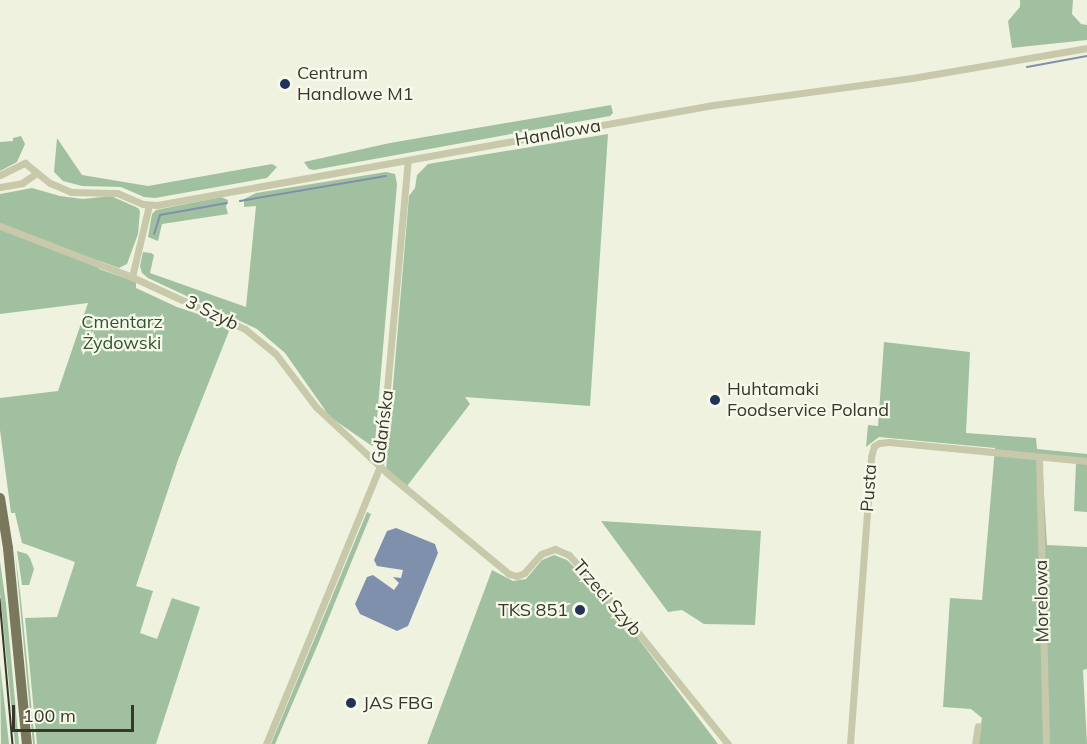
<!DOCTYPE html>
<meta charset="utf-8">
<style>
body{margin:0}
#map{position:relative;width:1087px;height:744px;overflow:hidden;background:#eff2df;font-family:Mulish,sans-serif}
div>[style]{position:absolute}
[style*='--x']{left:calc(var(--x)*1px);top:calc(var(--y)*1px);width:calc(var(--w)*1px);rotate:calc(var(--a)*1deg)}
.green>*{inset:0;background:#a1c09f}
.water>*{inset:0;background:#7f90ad}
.stream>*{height:2px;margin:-1px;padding:0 1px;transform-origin:1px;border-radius:1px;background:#7f90ad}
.street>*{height:7px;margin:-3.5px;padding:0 3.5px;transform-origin:3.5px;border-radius:3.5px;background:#c8c9ab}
.primary>*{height:10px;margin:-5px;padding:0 5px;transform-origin:5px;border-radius:5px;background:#79775c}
.tram>*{height:1.5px;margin:-0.75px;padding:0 0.75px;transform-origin:0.75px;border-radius:0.75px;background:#38372a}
.dots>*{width:16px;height:16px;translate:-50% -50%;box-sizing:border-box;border:3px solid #f7f9eb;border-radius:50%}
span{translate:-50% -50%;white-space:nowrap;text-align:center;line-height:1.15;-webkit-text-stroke:4.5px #f7f9eb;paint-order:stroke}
.poi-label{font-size:18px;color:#38372a}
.left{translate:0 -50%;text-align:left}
.right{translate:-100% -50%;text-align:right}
.street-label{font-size:18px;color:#38372a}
.park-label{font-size:18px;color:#30552f}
.scale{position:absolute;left:12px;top:705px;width:122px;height:27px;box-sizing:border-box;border:3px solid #38372a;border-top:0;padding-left:8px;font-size:18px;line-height:21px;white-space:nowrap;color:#38372a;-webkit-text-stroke:4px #f7f9eb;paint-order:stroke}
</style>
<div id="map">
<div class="green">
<div style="clip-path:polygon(1020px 0,1073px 0,1072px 14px,1081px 24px,1087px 25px,1087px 40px,1012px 48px,1008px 21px,1020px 7px)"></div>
<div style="clip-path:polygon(611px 105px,613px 113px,610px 116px,314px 170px,309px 169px,304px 162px,390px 143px)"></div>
<div style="clip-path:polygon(608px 134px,590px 406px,465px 397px,470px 404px,407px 486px,386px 469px,409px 196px,415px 188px,417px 175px,428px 164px)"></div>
<div style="clip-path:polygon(21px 136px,25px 144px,17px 162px,0 171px,0 142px,13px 141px,13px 138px)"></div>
<div style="clip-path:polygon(57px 138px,82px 175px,148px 186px,272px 164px,277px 167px,267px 178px,155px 198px,144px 197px,121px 187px,82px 186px,63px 181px,54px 172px)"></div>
<div style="clip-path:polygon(386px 172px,395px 174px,397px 184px,375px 442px,372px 446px,330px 417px,285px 353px,257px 329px,148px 278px,142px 273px,140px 266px,143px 252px,151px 253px,154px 255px,150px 273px,246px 307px,256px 206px,244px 207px,244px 199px,256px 193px)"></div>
<div style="clip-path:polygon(32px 188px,60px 196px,83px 199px,111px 196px,138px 208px,140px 211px,138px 234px,127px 264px,119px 268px,100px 261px,99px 269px,136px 282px,136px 288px,177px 307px,210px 318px,229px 331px,178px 460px,136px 586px,153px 591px,140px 633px,157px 639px,172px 598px,200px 607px,156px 744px,37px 744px,25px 618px,57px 617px,75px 562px,22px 543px,15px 513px,11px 513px,0 430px,0 398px,58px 391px,88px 303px,0 314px,0 194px)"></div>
<div style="clip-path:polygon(221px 197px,228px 200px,226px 207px,228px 214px,162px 224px,158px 241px,148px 237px,152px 214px,156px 210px)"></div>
<div style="clip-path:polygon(884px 342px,970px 352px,966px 433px,1036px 438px,1037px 449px,1087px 454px,1087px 512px,1074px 511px,1076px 463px,1042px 460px,1047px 545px,1087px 547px,1087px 669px,1083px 670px,1087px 744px,977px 744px,982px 718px,971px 709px,943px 707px,950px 598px,982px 600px,995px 448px,879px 437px,866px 447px,868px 425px,878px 426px)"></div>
<div style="clip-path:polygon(367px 512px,371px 514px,318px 644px,275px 744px,271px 744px)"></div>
<div style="clip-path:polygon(601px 521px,761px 531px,755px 625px,704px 624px,682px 610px,668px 612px)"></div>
<div style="clip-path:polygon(17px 551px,27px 554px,30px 558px,34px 569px,29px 585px,22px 585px)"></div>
<div style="clip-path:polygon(15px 552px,21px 600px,35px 744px,33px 744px)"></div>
<div style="clip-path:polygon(554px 555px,567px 560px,609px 600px,718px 744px,427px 744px,492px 570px,513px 581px,526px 579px,542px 560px)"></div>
<div style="clip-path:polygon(0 561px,6px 604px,19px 744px,15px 744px,0 593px)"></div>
<div style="clip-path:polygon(0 664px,9px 744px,1px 744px)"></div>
</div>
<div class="water">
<div style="clip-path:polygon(396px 528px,435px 544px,438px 553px,408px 626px,397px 631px,360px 614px,355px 604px,367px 577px,373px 575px,394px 590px,399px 583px,393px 577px,401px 578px,403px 570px,377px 566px,374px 560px,387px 531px)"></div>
</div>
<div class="stream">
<div style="--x:1027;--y:67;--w:61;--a:-10.4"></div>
<div style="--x:240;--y:201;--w:148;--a:-9.7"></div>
<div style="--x:154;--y:234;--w:20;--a:-72"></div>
<div style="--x:160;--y:215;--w:68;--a:-10.2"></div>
</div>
<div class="street">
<div style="--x:0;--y:175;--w:28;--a:-26"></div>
<div style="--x:25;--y:163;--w:32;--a:39"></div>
<div style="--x:50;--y:183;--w:23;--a:23"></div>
<div style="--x:71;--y:192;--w:46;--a:1.2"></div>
<div style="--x:117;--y:193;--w:28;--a:23"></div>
<div style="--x:143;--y:204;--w:14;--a:4"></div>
<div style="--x:157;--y:205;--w:565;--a:-10.2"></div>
<div style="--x:713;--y:105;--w:201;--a:-7.7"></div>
<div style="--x:912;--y:78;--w:178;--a:-9.7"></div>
<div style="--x:0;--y:187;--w:22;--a:-10"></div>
<div style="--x:22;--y:183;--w:18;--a:-34"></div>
<div style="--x:0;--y:226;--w:142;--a:21.1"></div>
<div style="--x:132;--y:277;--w:124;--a:24.7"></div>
<div style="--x:245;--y:329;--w:38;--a:39"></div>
<div style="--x:275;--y:353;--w:68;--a:52.8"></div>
<div style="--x:316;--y:407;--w:97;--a:42.9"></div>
<div style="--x:387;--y:473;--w:158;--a:39.6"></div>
<div style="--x:509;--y:574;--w:8;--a:14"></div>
<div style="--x:517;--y:576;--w:8;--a:-23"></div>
<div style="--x:524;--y:573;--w:25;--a:-48"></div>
<div style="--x:541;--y:554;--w:15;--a:-20"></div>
<div style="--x:555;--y:549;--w:15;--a:23"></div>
<div style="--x:569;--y:555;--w:86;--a:47.8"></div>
<div style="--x:627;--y:619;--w:161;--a:51.1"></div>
<div style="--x:132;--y:277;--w:74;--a:-76.7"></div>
<div style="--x:1039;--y:457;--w:287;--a:88.6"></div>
<div style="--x:266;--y:744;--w:300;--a:-67.7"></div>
<div style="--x:380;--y:466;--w:307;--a:-84.8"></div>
<div style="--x:850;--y:744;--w:288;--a:-85.8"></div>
<div style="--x:871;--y:457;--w:11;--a:-75"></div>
<div style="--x:874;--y:446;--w:6;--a:-31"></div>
<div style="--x:879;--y:443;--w:10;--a:-6"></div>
<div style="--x:889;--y:442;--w:199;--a:5.5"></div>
<div style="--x:975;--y:744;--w:18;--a:-81"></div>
</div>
<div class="primary">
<div style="--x:0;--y:498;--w:51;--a:80.9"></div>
<div style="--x:8;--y:548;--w:197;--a:84.5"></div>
</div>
<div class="tram">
<div style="--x:0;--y:599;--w:146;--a:84.9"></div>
</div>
<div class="dots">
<div style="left:285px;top:84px;background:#213357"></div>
<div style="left:715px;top:400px;background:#213357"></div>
<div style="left:580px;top:610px;background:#213357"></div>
<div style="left:351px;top:703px;background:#213357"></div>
</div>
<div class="poi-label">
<span class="left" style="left:297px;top:84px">Centrum<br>Handlowe M1</span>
<span class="left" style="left:727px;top:400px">Huhtamaki<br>Foodservice Poland</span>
<span class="right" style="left:568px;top:610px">TKS 851</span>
<span class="left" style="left:363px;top:703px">JAS FBG</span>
</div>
<div class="street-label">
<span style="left:558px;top:133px;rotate:-10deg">Handlowa</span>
<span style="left:212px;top:313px;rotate:26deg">3 Szyb</span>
<span style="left:383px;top:427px;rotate:-83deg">Gdańska</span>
<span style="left:869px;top:488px;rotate:-86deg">Pusta</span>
<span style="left:607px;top:598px;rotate:49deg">Trzeci Szyb</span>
<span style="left:1042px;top:601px;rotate:-91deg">Morelowa</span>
</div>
<div class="park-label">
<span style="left:122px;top:333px">Cmentarz<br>Żydowski</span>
</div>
<div class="scale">100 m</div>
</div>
